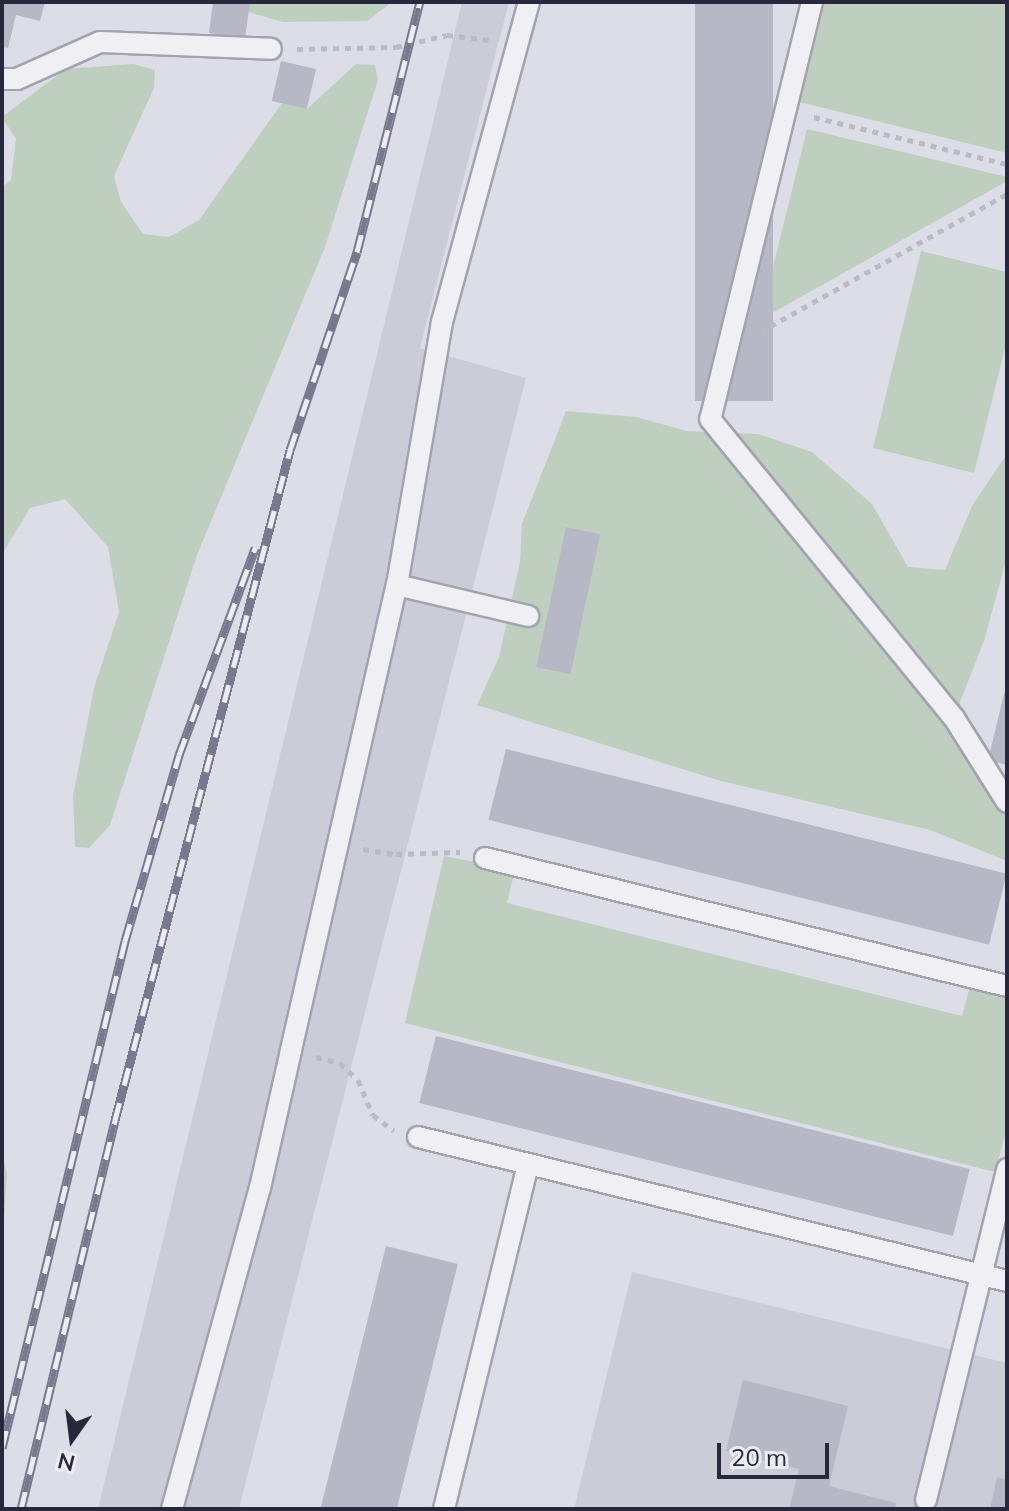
<!DOCTYPE html>
<style>
body{margin:0}
#map{position:relative;width:1009px;height:1511px;overflow:hidden;background:#dcdde6;font-family:Mulish,sans-serif}
div>[style]{position:absolute}
[style*='--x']{left:calc(var(--x)*1px);top:calc(var(--y)*1px);width:calc(var(--w)*1px);rotate:calc(var(--a)*1deg)}
.built>*{inset:0;background:#cbccd7}
.green>*{inset:0;background:#becfbf}
.building>*{inset:0;background:#b7b8c5;transform-origin:0 0}
.path>*{height:5px;margin-top:-2.5px;transform-origin:0;background:repeating-linear-gradient(90deg,#bbbbc4 0 6px,transparent 0 12px)}
.roads{filter:drop-shadow(2px 0 #a2a3af) drop-shadow(-2px 0 #a2a3af) drop-shadow(0 2px #a2a3af) drop-shadow(0 -2px #a2a3af)}
.lane>*{height:20px;margin:-10px;padding:0 10px;transform-origin:10px;border-radius:10px;background:#efeff4}
.rail>*{height:9px;margin-top:-4.5px;transform-origin:0;background:repeating-linear-gradient(90deg,#ececf3 0 18px,#77798e 0 36px);box-sizing:border-box;border-block:2px solid #77798e}
span{translate:-50% -50%;white-space:nowrap;text-align:center;line-height:1.15;-webkit-text-stroke:6px #ececf3;paint-order:stroke}
.frame{position:absolute;inset:0;border:4px solid #27283b;pointer-events:none}
.north{position:absolute;left:32px;top:1399px;width:80px;height:80px;-webkit-text-stroke:6px #ececf3;paint-order:stroke;rotate:194deg;font-size:22px;font-weight:700;line-height:32px;text-align:center;color:#27283b}
.north::after{content:'';display:block;margin:auto;width:28px;height:36px;background:#27283b;clip-path:polygon(50% 0,100% 100%,50% 72%,0 100%)}
.scale{position:absolute;left:717px;top:1443px;width:112px;height:36px;box-sizing:border-box;border:4px solid #27283b;border-top:0;padding-left:10px;font-size:24px;line-height:28px;white-space:nowrap;color:#27283b;-webkit-text-stroke:6px #ececf3;paint-order:stroke}
</style>
<div id="map">
<div class="built">
<div style="clip-path:polygon(462px 2px,509px 2px,420px 348px,526px 378px,239px 1509px,98px 1509px)"></div>
<div style="clip-path:polygon(632px 1272px,1007px 1363px,1007px 1509px,574px 1509px)"></div>
</div>
<div class="green">
<div style="clip-path:polygon(250px 2px,392px 2px,367px 21px,283px 22px,248px 12px)"></div>
<div style="clip-path:polygon(819px 2px,1007px 2px,1007px 153px,795px 101px)"></div>
<div style="clip-path:polygon(133px 64px,155px 70px,154px 88px,114px 176px,121px 202px,143px 234px,169px 237px,199px 220px,282px 103px,307px 109px,356px 64px,375px 65px,378px 80px,325px 247px,197px 555px,110px 825px,89px 848px,75px 847px,73px 796px,94px 688px,119px 612px,108px 547px,65px 499px,30px 508px,2px 554px,2px 187px,11px 180px,16px 139px,2px 117px,66px 69px)"></div>
<div style="clip-path:polygon(807px 129px,1007px 177px,1007px 181px,760px 320px)"></div>
<div style="clip-path:polygon(921px 251px,1007px 272px,1007px 340px,974px 473px,873px 448px)"></div>
<div style="clip-path:polygon(566px 411px,636px 417px,687px 431px,758px 434px,812px 452px,872px 504px,908px 567px,945px 570px,972px 506px,1007px 454px,1007px 557px,984px 641px,960px 702px,968px 757px,1007px 778px,1007px 861px,930px 830px,721px 781px,477px 705px,499px 657px,520px 562px,522px 524px)"></div>
<div style="clip-path:polygon(444px 856px,515px 870px,507px 903px,962px 1016px,971px 983px,1007px 993px,1007px 1128px,995px 1172px,405px 1023px)"></div>
<div style="clip-path:polygon(2px 1155px,7px 1173px,2px 1249px)"></div>
</div>
<div class="building">
<div style="clip-path:polygon(2px 2px,45px 2px,40px 21px,16px 15px,8px 48px,2px 47px)"></div>
<div style="clip-path:polygon(213px 2px,250px 2px,245px 38px,209px 33px)"></div>
<div style="left:695px;top:2px;width:78px;height:399px"></div>
<div style="left:281px;top:61px;width:36px;height:41px;rotate:13deg"></div>
<div style="left:566px;top:527px;width:35px;height:143px;rotate:12deg"></div>
<div style="clip-path:polygon(1006px 686px,1007px 686px,1007px 765px,988px 760px)"></div>
<div style="left:506px;top:749px;width:516px;height:73px;rotate:14deg"></div>
<div style="left:436px;top:1036px;width:550px;height:69px;rotate:14deg"></div>
<div style="left:386px;top:1246px;width:74px;height:271px;rotate:14deg"></div>
<div style="clip-path:polygon(743px 1380px,848px 1406px,829px 1486px,896px 1503px,895px 1509px,789px 1509px,799px 1469px,726px 1451px)"></div>
<div style="clip-path:polygon(997px 1477px,1007px 1480px,1007px 1509px,990px 1509px)"></div>
</div>
<div class="path">
<div style="--x:297;--y:49;--w:99;--a:-1.2"></div>
<div style="--x:396;--y:47;--w:52;--a:-13.2"></div>
<div style="--x:447;--y:35;--w:42;--a:6.8"></div>
<div style="--x:814;--y:117;--w:199;--a:13.7"></div>
<div style="--x:760;--y:332;--w:283;--a:-29.2"></div>
<div style="--x:363;--y:849;--w:33;--a:9"></div>
<div style="--x:396;--y:854;--w:64;--a:-1.8"></div>
<div style="--x:316;--y:1057;--w:25;--a:14"></div>
<div style="--x:340;--y:1063;--w:25;--a:43"></div>
<div style="--x:358;--y:1080;--w:38;--a:67"></div>
<div style="--x:373;--y:1115;--w:26;--a:37"></div>
</div>
<div class="roads">
<div class="lane">
<div style="--x:812;--y:2;--w:429;--a:103.7"></div>
<div style="--x:710;--y:419;--w:386;--a:50.8"></div>
<div style="--x:954;--y:718;--w:99;--a:57.8"></div>
<div style="--x:2;--y:79;--w:15;--a:0"></div>
<div style="--x:17;--y:79;--w:91;--a:-24"></div>
<div style="--x:100;--y:42;--w:171;--a:2.3"></div>
<div style="--x:397;--y:585;--w:135;--a:13.3"></div>
<div style="--x:485;--y:858;--w:537;--a:13.78"></div>
<div style="--x:418;--y:1137;--w:606;--a:13.74"></div>
<div style="--x:926;--y:1500;--w:341;--a:-76.2"></div>
<div style="--x:172;--y:1509;--w:333;--a:-74.7"></div>
<div style="--x:260;--y:1188;--w:141;--a:-77.3"></div>
<div style="--x:291;--y:1050;--w:477;--a:-77.2"></div>
<div style="--x:397;--y:585;--w:267;--a:-80.3"></div>
<div style="--x:442;--y:322;--w:332;--a:-74.8"></div>
<div style="--x:444;--y:1509;--w:355;--a:-76.3"></div>
</div>
</div>
<div class="rail">
<div style="--x:2;--y:1448;--w:522;--a:-76.36"></div>
<div style="--x:125;--y:941;--w:194;--a:-73.8"></div>
<div style="--x:179;--y:755;--w:221;--a:-69.8"></div>
<div style="--x:21;--y:1509;--w:400;--a:-76.4"></div>
<div style="--x:115;--y:1120;--w:692;--a:-75.36"></div>
<div style="--x:290;--y:450;--w:209;--a:-71.3"></div>
<div style="--x:357;--y:252;--w:258;--a:-75.9"></div>
</div>
<div class="frame"></div>
<div class="north">N</div>
<div class="scale">20 m</div>
</div>
